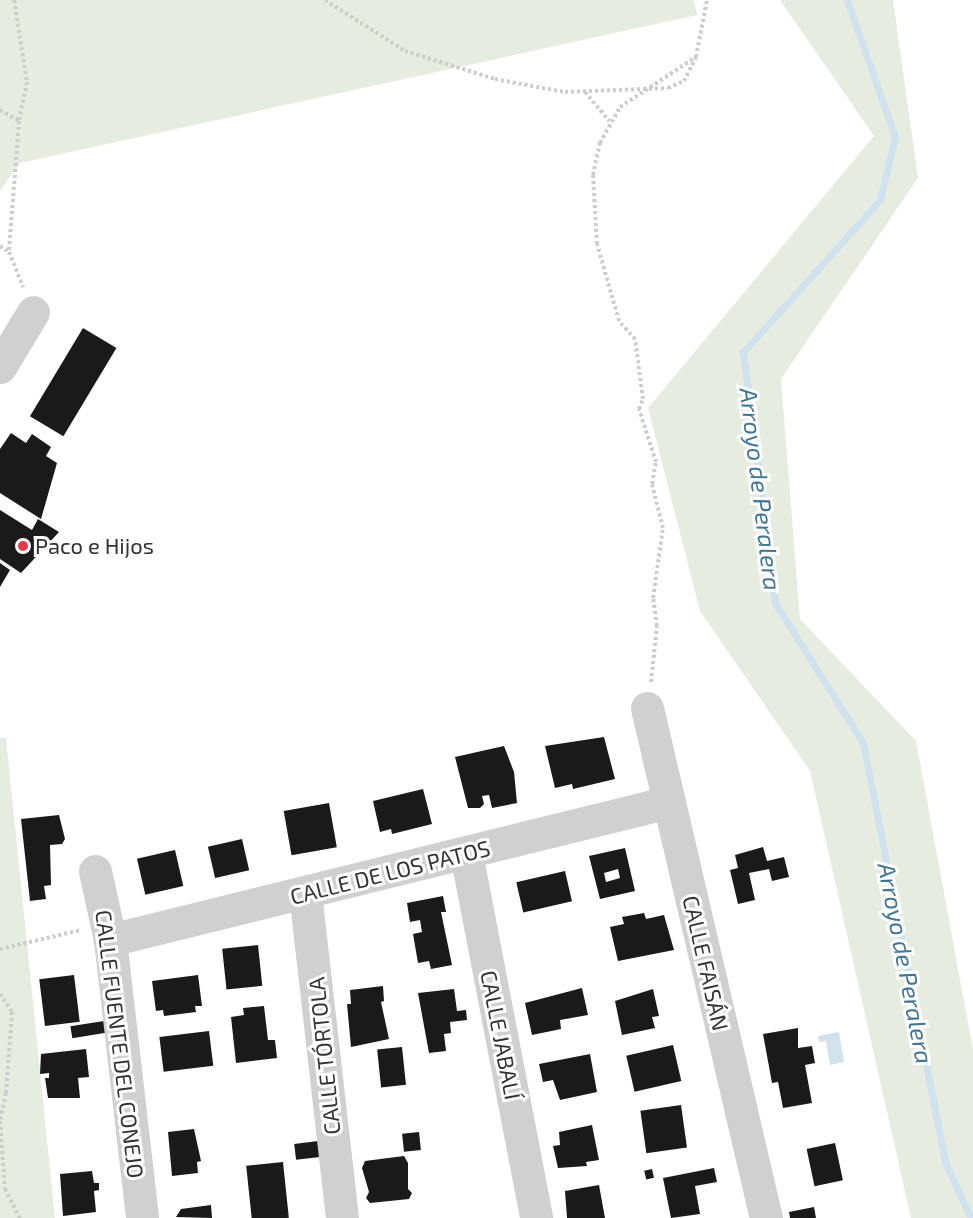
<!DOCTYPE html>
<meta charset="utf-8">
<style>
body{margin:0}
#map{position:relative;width:973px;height:1218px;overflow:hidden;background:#fff;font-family:"Exo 2",sans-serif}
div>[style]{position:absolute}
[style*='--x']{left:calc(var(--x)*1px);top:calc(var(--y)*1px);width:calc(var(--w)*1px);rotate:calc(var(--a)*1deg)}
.green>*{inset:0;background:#e6ecdf}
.water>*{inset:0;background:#cfe2ee}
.stream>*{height:7px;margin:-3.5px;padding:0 3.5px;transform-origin:3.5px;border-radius:3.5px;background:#cfe2ee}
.building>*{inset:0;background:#1a1a1a;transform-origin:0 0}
.path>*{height:4px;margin-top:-2px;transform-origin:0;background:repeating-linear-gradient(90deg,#cdcdcd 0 3px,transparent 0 6px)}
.minor>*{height:33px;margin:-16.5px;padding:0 16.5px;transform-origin:16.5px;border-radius:16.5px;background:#d0d0d0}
.dots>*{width:16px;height:16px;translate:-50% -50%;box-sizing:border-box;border:3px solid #fff;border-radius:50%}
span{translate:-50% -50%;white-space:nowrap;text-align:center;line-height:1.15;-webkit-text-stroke:6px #fff;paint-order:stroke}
.poi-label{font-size:22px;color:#333}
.left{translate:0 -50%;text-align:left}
.street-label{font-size:22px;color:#333}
.water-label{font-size:24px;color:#3f7597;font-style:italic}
</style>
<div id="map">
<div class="green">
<div style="clip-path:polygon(0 0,694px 0,697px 15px,20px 163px,0 191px)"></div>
<div style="clip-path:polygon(780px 0,893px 0,918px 178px,781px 379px,800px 619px,916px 741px,973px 1050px,973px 1218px,911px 1218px,810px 771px,700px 611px,648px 408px,874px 136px)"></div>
<div style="clip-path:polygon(0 738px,6px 738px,55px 1218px,0 1218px)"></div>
</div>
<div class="water">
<div style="clip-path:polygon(839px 1032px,844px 1062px,830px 1065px,826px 1041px,819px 1042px,818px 1036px)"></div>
</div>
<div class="stream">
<div style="--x:847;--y:0;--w:145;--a:70.7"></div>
<div style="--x:895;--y:137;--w:65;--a:103.4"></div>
<div style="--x:880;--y:200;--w:205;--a:132"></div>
<div style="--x:743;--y:352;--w:253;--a:82.7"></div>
<div style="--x:775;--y:603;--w:165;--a:57.8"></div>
<div style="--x:863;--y:743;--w:427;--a:78.9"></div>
<div style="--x:945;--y:1162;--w:62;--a:65.1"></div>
</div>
<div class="building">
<div style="left:83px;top:328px;width:39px;height:103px;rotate:31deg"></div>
<div style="clip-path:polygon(11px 433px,26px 443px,32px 434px,51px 447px,46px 456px,57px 463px,41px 519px,0 493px,0 449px)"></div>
<div style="clip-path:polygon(0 510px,32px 530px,38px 519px,59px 532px,21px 573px,0 559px)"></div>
<div style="clip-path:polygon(0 563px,10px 570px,0 587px)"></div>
<div style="clip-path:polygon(604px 737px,615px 779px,573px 789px,572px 784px,555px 788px,545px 746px)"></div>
<div style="clip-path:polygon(504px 746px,514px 772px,517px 803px,492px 808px,489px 795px,482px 796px,484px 804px,480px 808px,468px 808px,455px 757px)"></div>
<div style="clip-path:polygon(423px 789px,432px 824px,392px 834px,391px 829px,380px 832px,373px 801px)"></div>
<div style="left:329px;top:803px;width:45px;height:46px;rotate:80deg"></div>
<div style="clip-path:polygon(59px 815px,65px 839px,62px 844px,50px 845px,51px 885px,44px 886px,46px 899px,30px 901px,21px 819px)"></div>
<div style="left:242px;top:839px;width:32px;height:35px;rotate:77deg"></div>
<div style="clip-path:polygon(763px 847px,767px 861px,784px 857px,789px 877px,772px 881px,769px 869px,749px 873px,755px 900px,738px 904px,730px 870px,738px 868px,735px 855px)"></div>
<div style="clip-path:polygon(evenodd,625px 848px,635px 891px,600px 899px,589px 856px,625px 848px,618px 869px,620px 878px,606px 882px,604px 873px,618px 869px)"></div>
<div style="left:175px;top:850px;width:37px;height:39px;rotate:77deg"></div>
<div style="left:565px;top:871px;width:31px;height:50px;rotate:77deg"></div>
<div style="clip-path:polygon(443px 896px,446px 912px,441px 912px,452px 965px,431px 969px,429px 961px,418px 963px,413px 934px,422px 932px,420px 920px,410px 922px,407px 903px)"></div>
<div style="clip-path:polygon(644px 913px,646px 919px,664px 915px,674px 950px,618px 961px,610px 927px,624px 924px,622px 917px)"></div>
<div style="left:258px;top:945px;width:41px;height:36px;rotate:84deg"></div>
<div style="left:74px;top:975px;width:47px;height:35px;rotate:83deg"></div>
<div style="clip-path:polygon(198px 975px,202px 1006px,195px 1006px,196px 1012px,164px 1016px,163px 1010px,156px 1011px,152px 981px)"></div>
<div style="clip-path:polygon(383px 986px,384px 1001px,381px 1002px,389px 1039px,351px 1047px,347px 1004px,351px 1004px,350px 990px)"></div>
<div style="clip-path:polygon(582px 988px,588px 1015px,560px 1020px,561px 1029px,532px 1035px,525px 1003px)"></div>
<div style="clip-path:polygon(454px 989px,457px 1011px,466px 1010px,467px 1020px,450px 1022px,451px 1033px,444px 1034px,446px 1051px,429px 1053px,418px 993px)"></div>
<div style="clip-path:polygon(653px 989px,659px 1016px,652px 1017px,655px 1028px,622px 1035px,615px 1001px)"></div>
<div style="clip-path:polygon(264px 1006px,268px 1040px,275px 1040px,277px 1058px,236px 1063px,231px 1017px,244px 1015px,243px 1008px)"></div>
<div style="left:104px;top:1021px;width:12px;height:34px;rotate:81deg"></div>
<div style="clip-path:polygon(798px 1028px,798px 1048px,812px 1046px,815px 1063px,805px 1065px,812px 1103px,783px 1108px,778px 1082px,772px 1083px,763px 1034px)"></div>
<div style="left:209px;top:1031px;width:35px;height:50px;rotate:83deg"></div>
<div style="left:673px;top:1045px;width:37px;height:48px;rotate:77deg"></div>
<div style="left:402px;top:1047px;width:38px;height:25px;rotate:84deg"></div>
<div style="clip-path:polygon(86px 1049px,89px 1077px,78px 1078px,80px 1098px,48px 1098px,45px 1078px,49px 1078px,49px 1073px,40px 1074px,41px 1054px)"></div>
<div style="clip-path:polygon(590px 1054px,597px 1092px,560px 1100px,553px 1080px,543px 1082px,539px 1064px)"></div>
<div style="left:681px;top:1105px;width:43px;height:41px;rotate:82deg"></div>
<div style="clip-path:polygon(592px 1125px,599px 1160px,586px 1162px,587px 1166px,558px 1168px,553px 1146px,560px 1145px,559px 1132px)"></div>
<div style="clip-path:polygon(194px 1129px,201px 1161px,197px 1162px,198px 1173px,172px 1176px,168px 1132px)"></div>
<div style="left:419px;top:1132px;width:18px;height:17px;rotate:84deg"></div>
<div style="left:318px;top:1141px;width:16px;height:24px;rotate:83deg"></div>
<div style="left:835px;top:1143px;width:38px;height:29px;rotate:78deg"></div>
<div style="clip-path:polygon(404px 1156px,408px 1163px,408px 1189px,412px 1193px,409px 1199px,370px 1203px,366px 1198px,369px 1192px,362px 1168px,365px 1161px)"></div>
<div style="left:283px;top:1162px;width:56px;height:37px;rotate:84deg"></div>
<div style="clip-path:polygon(714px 1168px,717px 1182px,695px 1186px,700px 1214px,671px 1218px,663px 1178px)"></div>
<div style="left:652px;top:1169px;width:9px;height:8px;rotate:77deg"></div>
<div style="clip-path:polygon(92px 1171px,94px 1183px,99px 1183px,99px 1190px,94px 1191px,96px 1212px,63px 1216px,60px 1174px)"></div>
<div style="clip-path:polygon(599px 1185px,605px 1218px,567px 1218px,565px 1191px)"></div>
<div style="clip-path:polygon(211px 1205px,212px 1218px,176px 1217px,181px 1209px)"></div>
<div style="clip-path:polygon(814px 1207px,816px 1218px,790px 1218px,789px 1212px)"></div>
</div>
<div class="path">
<div style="--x:14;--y:0;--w:83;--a:81"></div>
<div style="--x:27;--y:82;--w:40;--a:102"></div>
<div style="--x:19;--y:121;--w:131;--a:94.4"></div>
<div style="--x:9;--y:252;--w:38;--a:68"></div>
<div style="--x:325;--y:0;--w:95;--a:32.5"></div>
<div style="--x:405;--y:51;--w:94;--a:17.3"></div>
<div style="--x:495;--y:79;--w:71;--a:10.5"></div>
<div style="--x:565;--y:92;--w:103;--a:-2.2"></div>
<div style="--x:668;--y:88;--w:17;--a:-24"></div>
<div style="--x:684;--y:81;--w:27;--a:-63"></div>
<div style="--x:696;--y:57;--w:58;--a:-79.1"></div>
<div style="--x:585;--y:92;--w:38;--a:50"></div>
<div style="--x:0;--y:110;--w:22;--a:30"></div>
<div style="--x:0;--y:246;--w:11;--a:34"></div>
<div style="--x:651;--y:682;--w:56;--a:-83.9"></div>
<div style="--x:657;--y:626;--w:28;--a:-98"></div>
<div style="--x:653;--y:598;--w:71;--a:-81.9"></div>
<div style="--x:663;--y:528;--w:45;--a:-104"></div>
<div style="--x:652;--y:484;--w:22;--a:-80"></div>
<div style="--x:656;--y:462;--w:56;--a:-107.8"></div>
<div style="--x:639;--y:409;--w:11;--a:-68"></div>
<div style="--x:643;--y:399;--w:61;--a:-97.6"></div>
<div style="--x:635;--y:339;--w:24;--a:-132"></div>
<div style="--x:619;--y:321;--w:80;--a:-105.9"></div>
<div style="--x:597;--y:244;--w:69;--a:-93.3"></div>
<div style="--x:593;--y:175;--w:33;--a:-78"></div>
<div style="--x:600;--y:143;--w:41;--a:-60.9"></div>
<div style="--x:620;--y:107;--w:91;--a:-33.3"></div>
<div style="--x:0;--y:949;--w:83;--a:-13.2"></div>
<div style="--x:0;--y:994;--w:22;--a:56"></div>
<div style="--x:12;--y:1012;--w:81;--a:94.2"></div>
<div style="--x:6;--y:1093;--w:29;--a:102"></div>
<div style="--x:0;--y:1121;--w:68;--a:85.8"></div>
<div style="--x:5;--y:1189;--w:33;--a:63"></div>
</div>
<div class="minor">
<div style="--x:0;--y:367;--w:64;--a:-59"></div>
<div style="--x:647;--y:708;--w:524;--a:76.87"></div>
<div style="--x:466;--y:853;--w:372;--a:79.1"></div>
<div style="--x:95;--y:871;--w:71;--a:77.7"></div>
<div style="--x:110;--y:940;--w:280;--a:83.4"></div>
<div style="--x:305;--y:893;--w:327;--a:83.5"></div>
<div style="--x:110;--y:940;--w:576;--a:-13.87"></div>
</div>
<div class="dots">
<div style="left:23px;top:546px;background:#e63946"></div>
</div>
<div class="poi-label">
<span class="left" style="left:35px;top:546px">Paco e Hijos</span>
</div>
<div class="street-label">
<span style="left:390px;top:872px;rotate:-14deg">CALLE DE LOS PATOS</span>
<span style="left:706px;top:963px;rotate:77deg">CALLE FAISÁN</span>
<span style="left:501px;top:1035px;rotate:79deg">CALLE JABALÍ</span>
<span style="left:120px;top:1044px;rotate:83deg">CALLE FUENTE DEL CONEJO</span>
<span style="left:324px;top:1056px;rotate:-96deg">CALLE TÓRTOLA</span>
</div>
<div class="water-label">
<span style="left:761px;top:489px;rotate:83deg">Arroyo de Peralera</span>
<span style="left:906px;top:963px;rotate:79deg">Arroyo de Peralera</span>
</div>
</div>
